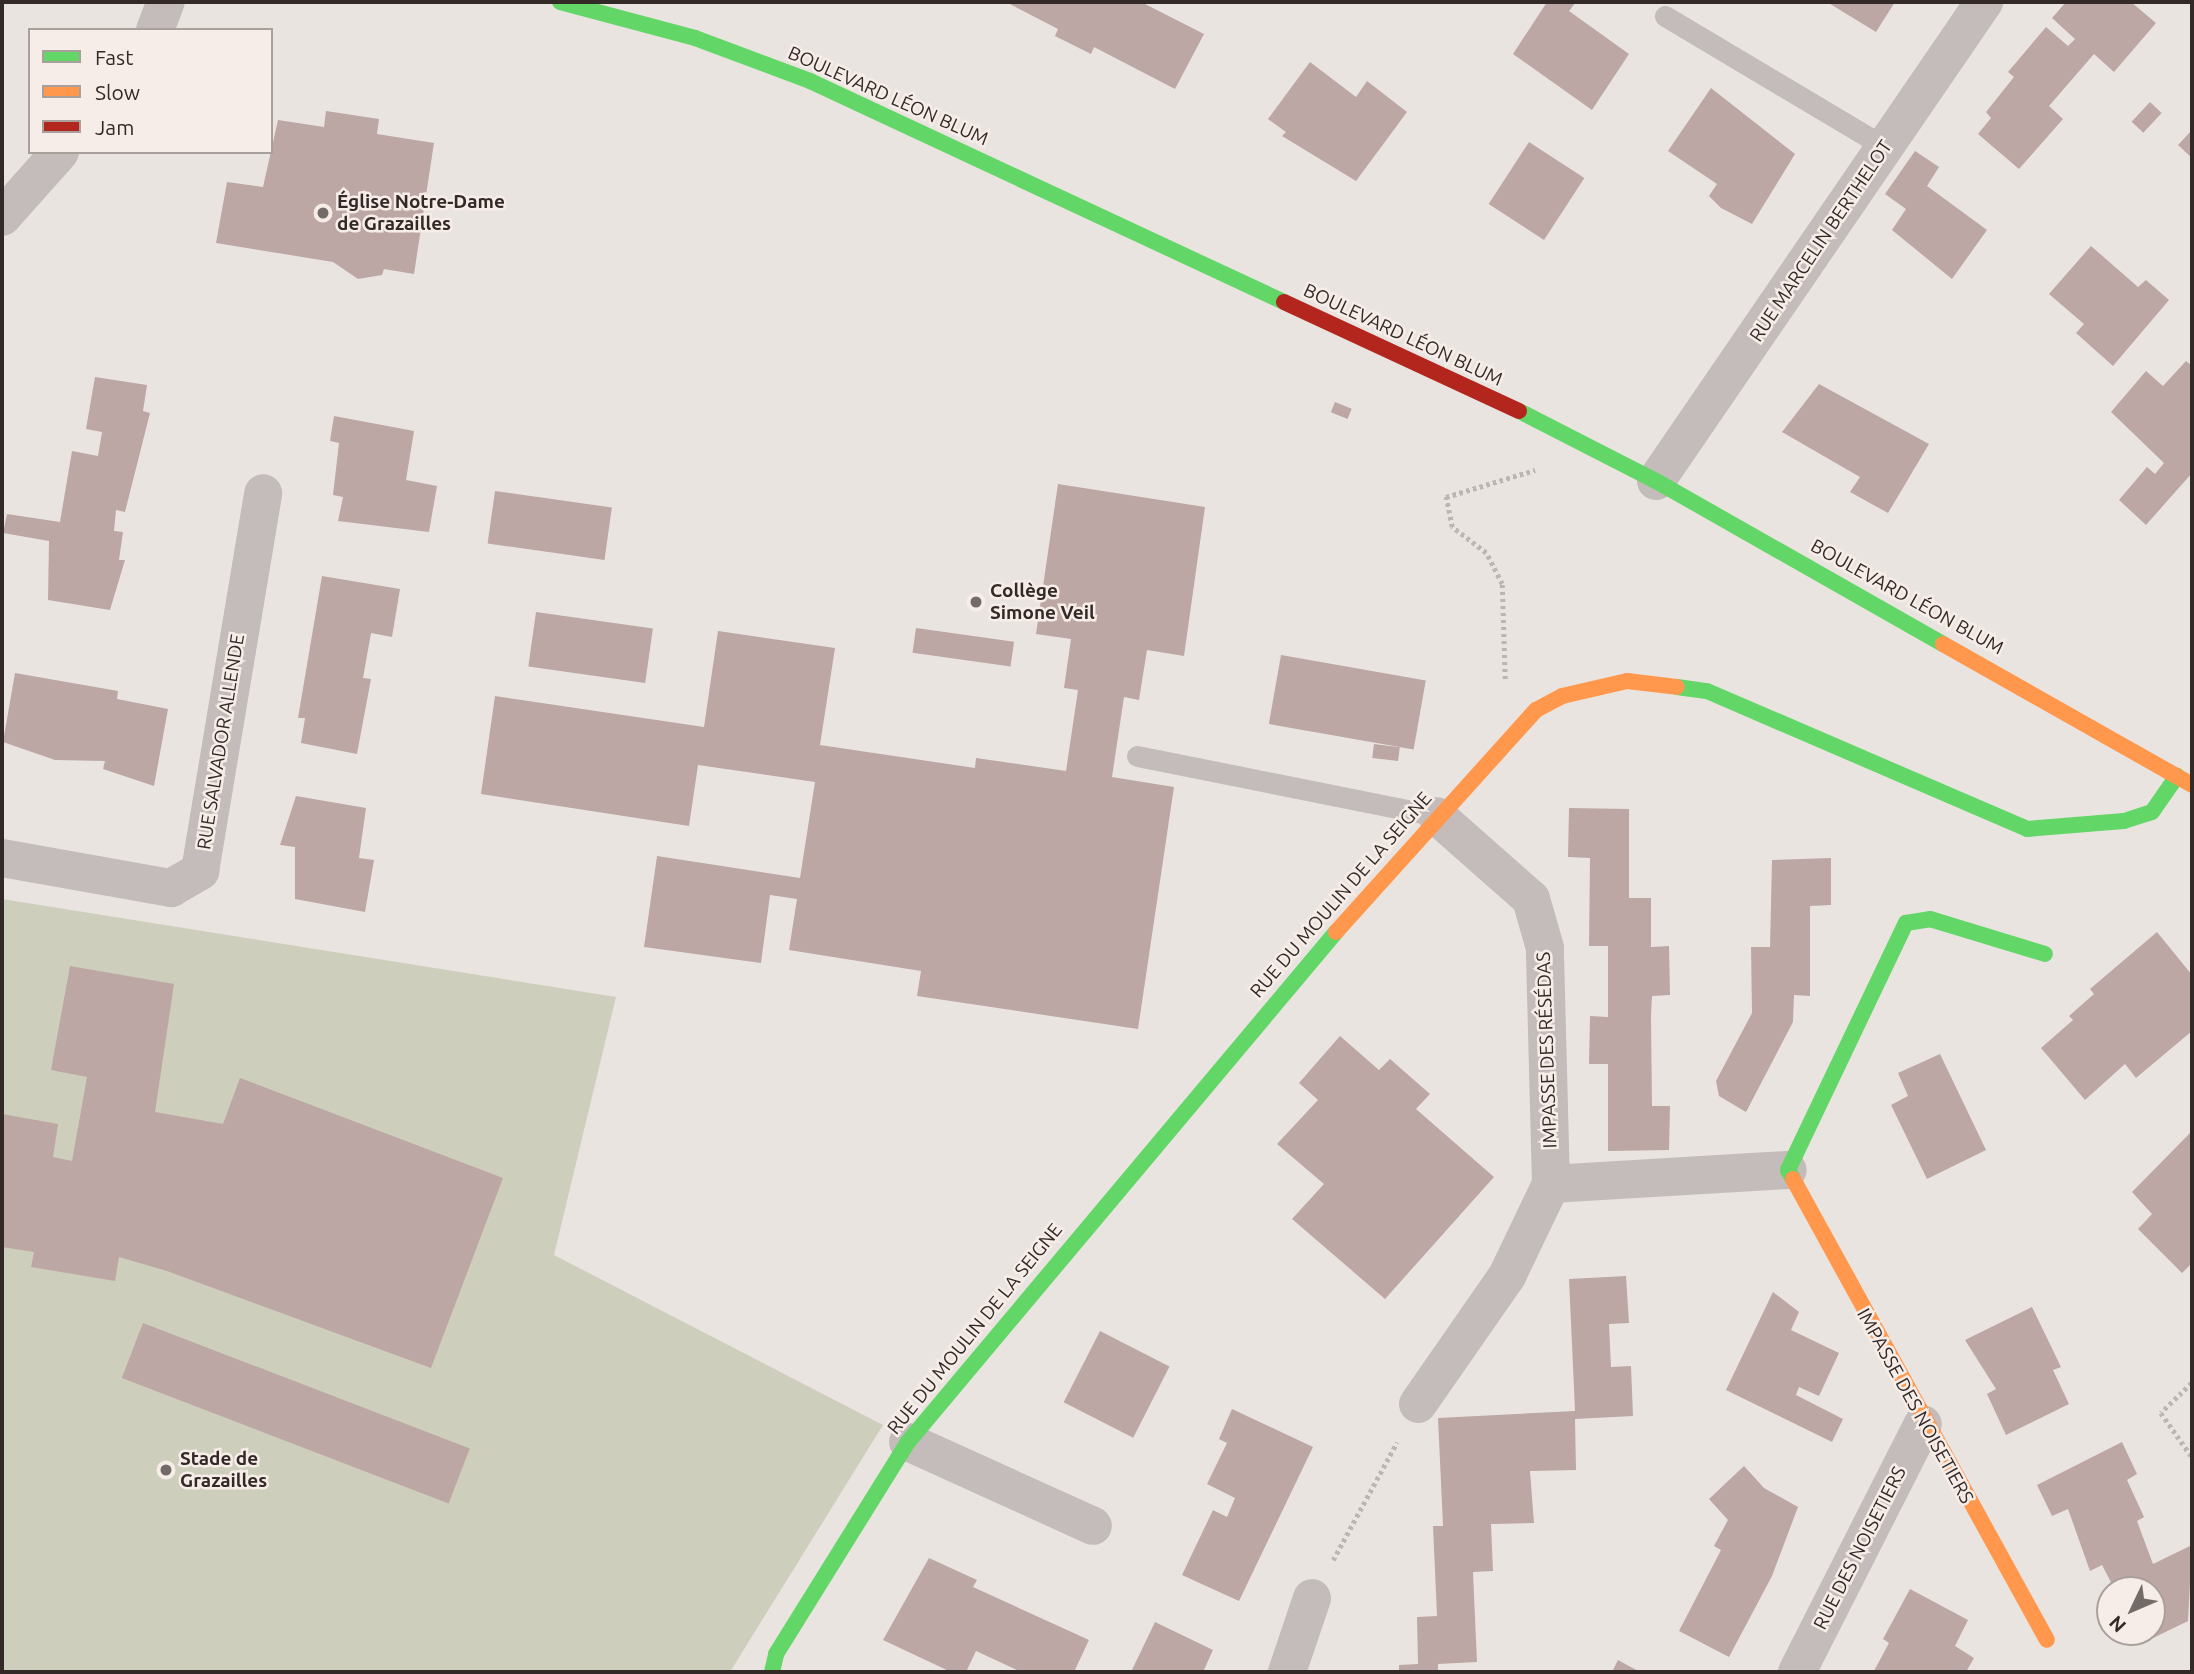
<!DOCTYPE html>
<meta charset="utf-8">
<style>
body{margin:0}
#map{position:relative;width:2194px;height:1674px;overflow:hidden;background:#eae4e0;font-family:Ubuntu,sans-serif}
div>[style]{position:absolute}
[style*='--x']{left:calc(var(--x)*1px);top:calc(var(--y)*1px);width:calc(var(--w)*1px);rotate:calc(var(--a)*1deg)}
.green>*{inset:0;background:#cecebc}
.building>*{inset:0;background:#bca7a4;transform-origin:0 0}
.path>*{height:4.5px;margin-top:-2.25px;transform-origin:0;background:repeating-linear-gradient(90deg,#bcb5b2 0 3.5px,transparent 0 7px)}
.lane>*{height:21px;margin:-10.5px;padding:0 10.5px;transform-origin:10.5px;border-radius:10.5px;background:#c3bcba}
.street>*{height:38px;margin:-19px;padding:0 19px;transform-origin:19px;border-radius:19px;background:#c3bcba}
.fast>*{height:16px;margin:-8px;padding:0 8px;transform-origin:8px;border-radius:8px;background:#63d668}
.slow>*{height:16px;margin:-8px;padding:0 8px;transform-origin:8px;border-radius:8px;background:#ff974d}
.jam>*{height:16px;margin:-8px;padding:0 8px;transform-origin:8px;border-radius:8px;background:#b3261e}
.dots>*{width:19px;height:19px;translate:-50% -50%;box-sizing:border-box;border:4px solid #f7ede8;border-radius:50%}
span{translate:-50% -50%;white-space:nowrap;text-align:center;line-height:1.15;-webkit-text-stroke:5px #f7ede8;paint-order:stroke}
.street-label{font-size:19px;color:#332a28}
.poi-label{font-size:19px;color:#332a28;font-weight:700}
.left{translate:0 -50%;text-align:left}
.frame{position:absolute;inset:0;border:4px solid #332a28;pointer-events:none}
.legend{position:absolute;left:28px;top:28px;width:245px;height:126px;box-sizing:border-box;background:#f7ede8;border:2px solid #a99f9b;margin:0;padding:9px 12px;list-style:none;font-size:21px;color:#332a28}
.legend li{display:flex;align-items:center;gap:14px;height:35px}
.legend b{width:35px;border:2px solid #a99f9b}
.north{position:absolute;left:2096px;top:1576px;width:70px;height:70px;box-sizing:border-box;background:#f7ede8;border:2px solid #a99f9b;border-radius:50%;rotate:226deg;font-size:19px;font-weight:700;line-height:28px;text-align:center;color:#332a28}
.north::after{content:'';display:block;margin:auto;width:24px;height:32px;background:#736b68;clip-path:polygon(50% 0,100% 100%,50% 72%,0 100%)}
</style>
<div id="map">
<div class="green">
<div style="clip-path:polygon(2px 899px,616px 997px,554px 1255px,883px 1425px,730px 1672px,2px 1672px)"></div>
</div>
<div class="building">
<div style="clip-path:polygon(1006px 2px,1141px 2px,1204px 34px,1175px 89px,1094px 47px,1091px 54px,1055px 36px,1058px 29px)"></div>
<div style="clip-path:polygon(1547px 2px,1576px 2px,1569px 11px,1629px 54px,1592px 110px,1513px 54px)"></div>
<div style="clip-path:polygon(1827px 2px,1895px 2px,1876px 32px)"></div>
<div style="clip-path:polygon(2066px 2px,2131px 2px,2156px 23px,2114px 72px,2094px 54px,2049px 106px,2063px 119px,2019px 169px,1978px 134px,1991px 118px,1986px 112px,2014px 77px,2008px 72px,2046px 27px,2068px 46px,2075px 39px,2052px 18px)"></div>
<div style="clip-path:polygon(1310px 62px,1356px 97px,1367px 81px,1407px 112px,1356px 181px,1282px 136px,1286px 132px,1268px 119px)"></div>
<div style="clip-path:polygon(1711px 88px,1795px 154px,1752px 224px,1721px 208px,1709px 196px,1717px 184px,1668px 151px)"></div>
<div style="left:2150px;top:102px;width:16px;height:27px;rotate:43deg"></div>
<div style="clip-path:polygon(326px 111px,379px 119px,377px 134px,434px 143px,414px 274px,384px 269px,382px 275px,358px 279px,333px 262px,216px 243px,227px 182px,263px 187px,278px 120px,324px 127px)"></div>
<div style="clip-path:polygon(2192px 130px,2192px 158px,2178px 145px)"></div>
<div style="left:1529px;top:142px;width:66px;height:74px;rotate:33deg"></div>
<div style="clip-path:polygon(1915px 151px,1939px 167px,1927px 186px,1987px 230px,1952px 279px,1892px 230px,1906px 209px,1885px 194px)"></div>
<div style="clip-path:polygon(2091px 246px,2138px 287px,2146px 280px,2169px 300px,2113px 366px,2076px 333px,2084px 324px,2049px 294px)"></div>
<div style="clip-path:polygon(2186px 361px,2192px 366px,2192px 473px,2146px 525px,2119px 500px,2147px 467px,2155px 474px,2164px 463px,2111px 412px,2146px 371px,2163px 386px)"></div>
<div style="clip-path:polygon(95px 377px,147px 385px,143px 411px,150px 413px,125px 512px,116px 510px,114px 531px,123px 532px,119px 560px,125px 560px,110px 610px,48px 600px,49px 541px,3px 533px,7px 514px,60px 522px,72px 451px,98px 456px,102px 432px,86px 429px)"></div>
<div style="clip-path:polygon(1819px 384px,1929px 444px,1888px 513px,1850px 492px,1860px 477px,1782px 432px)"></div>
<div style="left:1335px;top:402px;width:18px;height:11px;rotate:22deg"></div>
<div style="clip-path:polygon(334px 416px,414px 431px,406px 480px,437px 486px,429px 532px,338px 521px,343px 497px,333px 495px,339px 443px,330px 441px)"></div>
<div style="clip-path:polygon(1058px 484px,1205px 507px,1184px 656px,1147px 650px,1139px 700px,1124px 697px,1112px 777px,1174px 787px,1138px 1029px,917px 996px,921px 971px,789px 950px,797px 899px,770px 895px,761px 963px,644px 947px,657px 856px,800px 878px,815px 782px,698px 765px,689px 826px,481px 794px,495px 696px,704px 727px,718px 631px,835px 648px,820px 745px,975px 768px,976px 758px,1066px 771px,1078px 690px,1064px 688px,1071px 639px,1036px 634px)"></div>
<div style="left:495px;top:491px;width:118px;height:53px;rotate:8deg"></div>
<div style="clip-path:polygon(322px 576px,400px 589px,392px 637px,371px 633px,363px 678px,371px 679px,357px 754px,301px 743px,305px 718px,298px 718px)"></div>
<div style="left:536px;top:612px;width:118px;height:55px;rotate:8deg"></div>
<div style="left:916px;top:628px;width:99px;height:25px;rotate:8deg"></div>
<div style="left:1281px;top:655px;width:147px;height:70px;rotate:10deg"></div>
<div style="clip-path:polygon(15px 673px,118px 691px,117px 699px,168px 709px,154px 786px,103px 769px,105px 761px,55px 760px,3px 742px)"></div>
<div style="left:1374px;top:744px;width:26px;height:14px;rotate:7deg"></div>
<div style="clip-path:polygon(296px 796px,366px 808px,359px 858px,374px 860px,365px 912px,295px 899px,295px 847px,280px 845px)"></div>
<div style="clip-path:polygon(1569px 808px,1629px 809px,1629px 898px,1651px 898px,1651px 947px,1669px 946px,1670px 995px,1652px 996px,1651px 1016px,1652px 1106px,1670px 1106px,1669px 1150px,1608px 1151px,1608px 1064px,1589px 1064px,1590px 1016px,1608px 1017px,1608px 946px,1589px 946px,1590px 858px,1568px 857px)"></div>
<div style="clip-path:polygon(1831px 858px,1831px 905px,1810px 906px,1810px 996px,1794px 995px,1793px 1022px,1746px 1112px,1719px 1096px,1716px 1081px,1752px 1013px,1751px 947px,1770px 947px,1772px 860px)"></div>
<div style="clip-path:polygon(2157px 932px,2192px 975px,2192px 1031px,2136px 1078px,2125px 1064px,2085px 1100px,2041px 1048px,2073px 1020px,2069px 1016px,2094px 994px,2090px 989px)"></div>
<div style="clip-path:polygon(70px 966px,174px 984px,155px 1112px,223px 1124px,240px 1078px,503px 1178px,431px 1368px,167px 1271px,119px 1257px,115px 1281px,31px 1267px,34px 1252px,2px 1247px,2px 1114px,58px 1124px,53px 1157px,72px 1161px,87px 1077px,51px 1070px)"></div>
<div style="clip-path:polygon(1340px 1036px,1379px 1070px,1390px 1059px,1430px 1094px,1416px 1109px,1494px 1177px,1385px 1299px,1292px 1219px,1324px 1184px,1277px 1144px,1318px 1100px,1299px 1083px)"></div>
<div style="clip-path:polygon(1940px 1054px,1986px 1150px,1927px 1179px,1891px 1105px,1908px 1096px,1898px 1073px)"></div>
<div style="clip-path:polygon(2192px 1131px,2192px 1263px,2182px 1273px,2138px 1229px,2152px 1214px,2132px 1192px)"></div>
<div style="clip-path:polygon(1626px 1276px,1629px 1323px,1609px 1324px,1611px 1367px,1631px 1366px,1633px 1416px,1575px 1419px,1576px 1470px,1530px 1471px,1534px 1523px,1491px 1524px,1493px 1571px,1473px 1572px,1477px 1662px,1438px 1664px,1438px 1672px,1399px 1672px,1399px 1665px,1418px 1664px,1417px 1617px,1437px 1616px,1433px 1526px,1443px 1526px,1438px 1418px,1575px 1411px,1569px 1279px)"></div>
<div style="clip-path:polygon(1773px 1292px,1799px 1312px,1791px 1330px,1839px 1353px,1819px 1396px,1799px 1387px,1796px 1395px,1843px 1419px,1832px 1442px,1726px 1390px)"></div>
<div style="clip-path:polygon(2032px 1307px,2061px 1367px,2053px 1370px,2069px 1404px,2006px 1435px,1987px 1394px,1996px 1389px,1965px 1340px)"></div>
<div style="left:143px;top:1323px;width:350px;height:59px;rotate:21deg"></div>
<div style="left:1100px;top:1331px;width:78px;height:80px;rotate:27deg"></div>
<div style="clip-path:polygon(1232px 1409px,1313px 1447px,1239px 1601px,1182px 1575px,1213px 1510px,1227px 1517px,1235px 1498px,1207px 1484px,1227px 1443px,1219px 1439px)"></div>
<div style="clip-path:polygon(2122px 1442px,2137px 1474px,2127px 1480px,2144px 1517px,2137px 1521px,2153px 1564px,2192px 1545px,2188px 1621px,2149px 1640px,2152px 1590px,2115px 1590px,2102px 1565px,2090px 1571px,2068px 1509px,2052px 1516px,2037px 1485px)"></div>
<div style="clip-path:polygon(1744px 1466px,1764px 1488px,1798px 1507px,1772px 1576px,1729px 1657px,1679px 1631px,1721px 1550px,1714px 1546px,1728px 1520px,1709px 1499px)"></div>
<div style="clip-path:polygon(929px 1558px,977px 1580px,973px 1587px,1089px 1640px,1074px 1672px,1021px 1672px,976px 1651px,966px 1672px,951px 1672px,883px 1640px)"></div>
<div style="clip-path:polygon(1910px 1589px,1968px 1620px,1955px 1646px,1974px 1658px,1966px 1672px,1874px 1671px,1889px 1643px,1883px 1639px)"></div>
<div style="clip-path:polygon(1155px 1622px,1213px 1650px,1203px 1672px,1131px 1672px)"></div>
<div style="clip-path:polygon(1618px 1660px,1640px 1672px,1612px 1672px)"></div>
</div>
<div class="path">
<div style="--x:1505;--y:679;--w:95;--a:-91.8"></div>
<div style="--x:1502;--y:584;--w:35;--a:-117"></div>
<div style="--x:1486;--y:553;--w:43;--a:-142.6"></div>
<div style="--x:1452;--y:527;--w:31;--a:-101"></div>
<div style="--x:1446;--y:497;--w:93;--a:-16.9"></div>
<div style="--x:2192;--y:1383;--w:43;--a:135.9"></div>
<div style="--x:2161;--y:1413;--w:54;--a:54.8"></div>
<div style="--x:1333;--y:1560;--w:134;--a:-61.5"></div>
</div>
<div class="lane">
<div style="--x:1665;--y:16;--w:256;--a:30.8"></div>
<div style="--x:1137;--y:756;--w:306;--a:11.3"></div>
</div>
<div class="street">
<div style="--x:155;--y:30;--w:30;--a:-69"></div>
<div style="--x:2;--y:217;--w:87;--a:-48.3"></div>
<div style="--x:1656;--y:481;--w:581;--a:-55.6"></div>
<div style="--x:2;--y:858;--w:172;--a:10.1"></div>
<div style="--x:171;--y:888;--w:34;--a:-30"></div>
<div style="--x:200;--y:871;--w:383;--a:-80.5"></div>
<div style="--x:1551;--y:1184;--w:237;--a:-3.4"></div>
<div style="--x:1418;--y:1404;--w:156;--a:-55.2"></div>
<div style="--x:1507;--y:1276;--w:102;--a:-64.4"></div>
<div style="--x:1551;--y:1184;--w:236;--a:-91.5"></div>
<div style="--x:1545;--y:948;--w:51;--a:-105.9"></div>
<div style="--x:1531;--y:899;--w:125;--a:-138.6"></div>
<div style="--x:908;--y:1442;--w:203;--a:24.4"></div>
<div style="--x:1287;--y:1672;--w:78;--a:-71.3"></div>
<div style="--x:1797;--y:1672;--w:278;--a:-63.1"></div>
</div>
<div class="fast">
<div style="--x:560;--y:2;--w:140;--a:14.9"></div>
<div style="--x:695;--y:38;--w:123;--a:20.5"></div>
<div style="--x:810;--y:81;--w:523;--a:25"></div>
<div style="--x:1519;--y:411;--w:154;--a:27.1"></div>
<div style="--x:1656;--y:481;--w:330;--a:29.6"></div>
<div style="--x:1677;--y:687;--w:30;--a:8"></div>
<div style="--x:1707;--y:691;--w:348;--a:23.3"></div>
<div style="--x:2027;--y:829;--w:97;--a:-4.7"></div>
<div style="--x:2124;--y:821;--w:29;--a:-18"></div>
<div style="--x:2152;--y:812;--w:44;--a:-55.2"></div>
<div style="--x:1793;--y:1179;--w:10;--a:-119"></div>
<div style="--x:1788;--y:1170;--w:274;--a:-64.5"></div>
<div style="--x:1906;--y:923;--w:24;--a:-9"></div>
<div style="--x:1930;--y:919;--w:120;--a:16.9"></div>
<div style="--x:772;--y:1672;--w:18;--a:-77"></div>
<div style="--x:776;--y:1654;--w:250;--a:-58.1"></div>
<div style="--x:908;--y:1442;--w:666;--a:-50"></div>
</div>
<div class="slow">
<div style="--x:1943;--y:644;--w:286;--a:29.5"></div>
<div style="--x:1336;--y:932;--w:299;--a:-48"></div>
<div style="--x:1536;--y:710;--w:30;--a:-28"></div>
<div style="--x:1562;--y:696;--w:67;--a:-13"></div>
<div style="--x:1627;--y:681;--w:50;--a:6.8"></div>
<div style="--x:1793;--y:1179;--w:526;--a:61.15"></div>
</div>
<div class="jam">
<div style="--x:1284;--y:302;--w:259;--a:24.9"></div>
</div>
<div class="dots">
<div style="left:323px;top:213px;background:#736b68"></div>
<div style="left:976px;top:602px;background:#736b68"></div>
<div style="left:166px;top:1470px;background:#736b68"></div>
</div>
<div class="street-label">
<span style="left:888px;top:96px;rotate:24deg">BOULEVARD LÉON BLUM</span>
<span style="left:1821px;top:241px;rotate:-56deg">RUE MARCELIN BERTHELOT</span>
<span style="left:1403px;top:335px;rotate:25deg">BOULEVARD LÉON BLUM</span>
<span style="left:1907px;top:597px;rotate:29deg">BOULEVARD LÉON BLUM</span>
<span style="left:221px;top:742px;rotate:-81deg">RUE SALVADOR ALLENDE</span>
<span style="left:1341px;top:895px;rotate:-49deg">RUE DU MOULIN DE LA SEIGNE</span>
<span style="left:1547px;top:1050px;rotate:-92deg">IMPASSE DES RÉSÉDAS</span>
<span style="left:975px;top:1329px;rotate:-51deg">RUE DU MOULIN DE LA SEIGNE</span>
<span style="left:1915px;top:1406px;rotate:61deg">IMPASSE DES NOISETIERS</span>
<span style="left:1860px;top:1548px;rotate:-63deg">RUE DES NOISETIERS</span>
</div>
<div class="poi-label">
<span class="left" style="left:337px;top:213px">Église Notre-Dame<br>de Grazailles</span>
<span class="left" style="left:990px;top:602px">Collège<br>Simone Veil</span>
<span class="left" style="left:180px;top:1470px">Stade de<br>Grazailles</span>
</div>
<div class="frame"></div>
<ul class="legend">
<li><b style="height:9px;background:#63d668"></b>Fast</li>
<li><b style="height:9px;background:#ff974d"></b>Slow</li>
<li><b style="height:9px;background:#b3261e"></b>Jam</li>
</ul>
<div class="north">N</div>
</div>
